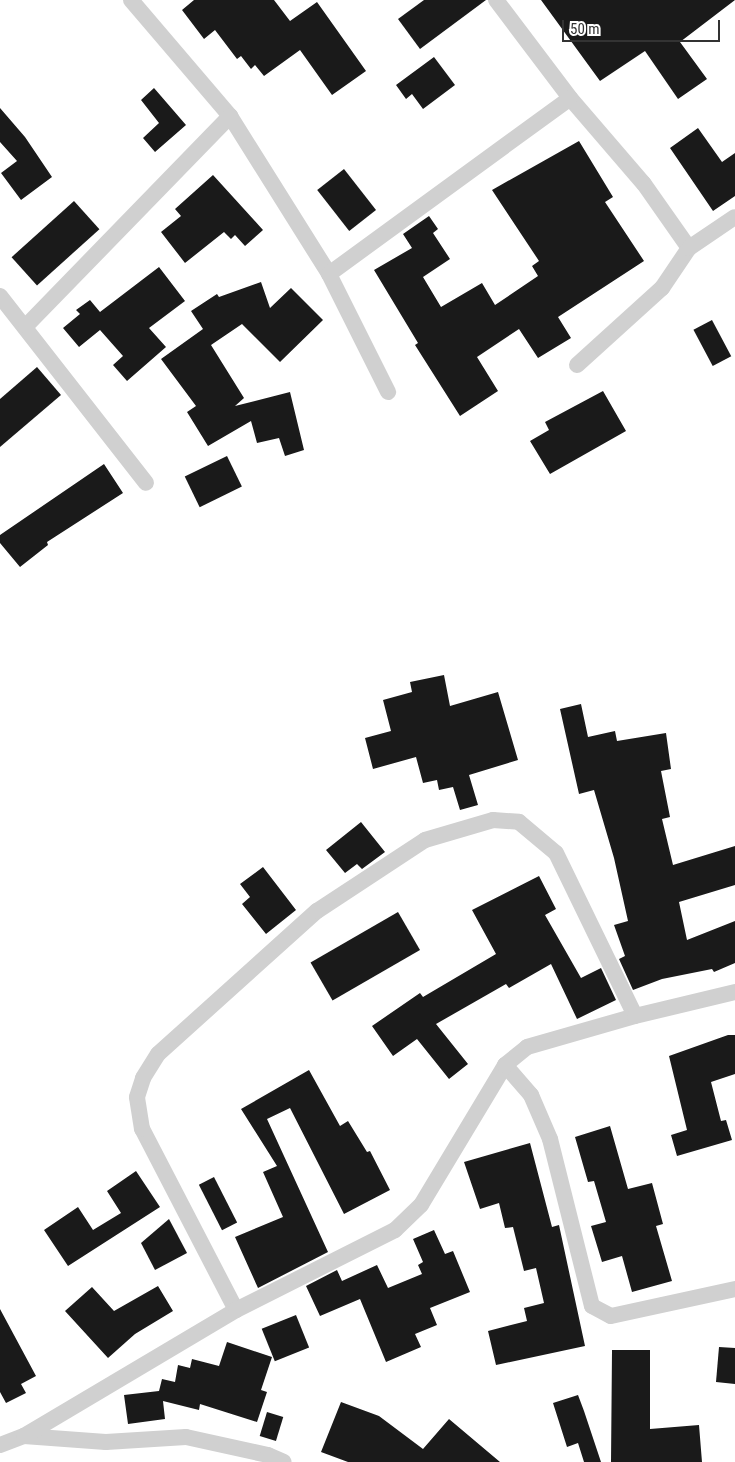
<!DOCTYPE html>
<style>
body{margin:0}
#map{position:relative;width:735px;height:1462px;overflow:hidden;background:#fff;font-family:"Roboto Condensed",sans-serif}
div>[style]{position:absolute}
[style*='--x']{left:calc(var(--x)*1px);top:calc(var(--y)*1px);width:calc(var(--w)*1px);rotate:calc(var(--a)*1deg)}
.building>*{inset:0;background:#1a1a1a;transform-origin:0 0}
.street>*{height:16px;margin:-8px;padding:0 8px;transform-origin:8px;border-radius:8px;background:#d0d0d0}
span{translate:-50% -50%;white-space:nowrap;text-align:center;line-height:1.15;-webkit-text-stroke:5px #fff;paint-order:stroke}
.scale{position:absolute;left:562px;top:20px;width:158px;height:22px;box-sizing:border-box;border:2px solid #333;border-top:0;padding-left:6px;font-size:15px;line-height:18px;white-space:nowrap;color:#333;-webkit-text-stroke:4px #fff;paint-order:stroke}
</style>
<div id="map">
<div class="building">
<div style="clip-path:polygon(194px 0,274px 0,290px 21px,317px 2px,366px 71px,332px 95px,300px 50px,264px 76px,255px 65px,251px 69px,241px 56px,237px 59px,215px 30px,204px 39px,182px 10px)"></div>
<div style="clip-path:polygon(424px 0,486px 0,420px 49px,398px 19px)"></div>
<div style="clip-path:polygon(541px 0,735px 0,680px 42px,707px 79px,678px 99px,645px 51px,600px 81px)"></div>
<div style="clip-path:polygon(434px 57px,455px 85px,423px 109px,412px 94px,406px 99px,396px 85px)"></div>
<div style="clip-path:polygon(154px 88px,186px 125px,155px 152px,143px 138px,159px 123px,141px 100px)"></div>
<div style="clip-path:polygon(0 108px,25px 137px,52px 177px,21px 200px,1px 173px,17px 161px,0 142px)"></div>
<div style="clip-path:polygon(698px 128px,722px 162px,735px 153px,735px 196px,713px 211px,670px 148px)"></div>
<div style="clip-path:polygon(579px 141px,613px 197px,605px 202px,644px 261px,558px 317px,571px 338px,538px 358px,519px 329px,477px 357px,498px 391px,460px 416px,415px 345px,418px 343px,374px 270px,412px 248px,403px 234px,429px 216px,438px 229px,433px 233px,450px 259px,423px 277px,441px 307px,482px 283px,495px 305px,538px 276px,532px 266px,539px 261px,492px 190px)"></div>
<div style="left:344px;top:169px;width:52px;height:34px;rotate:52deg"></div>
<div style="clip-path:polygon(213px 175px,263px 230px,245px 246px,235px 235px,231px 239px,224px 232px,185px 263px,161px 232px,181px 216px,175px 209px)"></div>
<div style="left:74px;top:201px;width:38px;height:84px;rotate:48deg"></div>
<div style="clip-path:polygon(159px 267px,185px 301px,149px 328px,166px 347px,127px 381px,113px 365px,123px 356px,100px 330px,79px 347px,63px 328px,80px 314px,76px 310px,90px 300px,100px 312px)"></div>
<div style="clip-path:polygon(261px 282px,270px 308px,291px 288px,323px 320px,280px 362px,242px 324px,211px 345px,244px 398px,235px 406px,290px 392px,304px 450px,285px 456px,279px 438px,257px 443px,251px 421px,208px 446px,187px 412px,196px 406px,161px 359px,203px 329px,191px 311px,217px 294px,219px 297px)"></div>
<div style="left:712px;top:320px;width:41px;height:21px;rotate:62deg"></div>
<div style="clip-path:polygon(37px 367px,61px 395px,0 447px,0 399px)"></div>
<div style="clip-path:polygon(603px 391px,626px 431px,550px 474px,530px 441px,549px 430px,545px 422px)"></div>
<div style="left:227px;top:456px;width:34px;height:47px;rotate:64deg"></div>
<div style="clip-path:polygon(104px 464px,123px 493px,47px 542px,48px 545px,20px 567px,0 543px,0 535px)"></div>
<div style="clip-path:polygon(444px 675px,450px 706px,498px 692px,518px 760px,469px 775px,478px 805px,460px 810px,453px 787px,439px 790px,437px 780px,423px 783px,416px 757px,373px 769px,365px 738px,391px 731px,383px 700px,412px 692px,410px 682px)"></div>
<div style="clip-path:polygon(581px 704px,588px 737px,615px 731px,617px 741px,666px 733px,671px 769px,661px 771px,670px 817px,662px 819px,673px 865px,735px 846px,735px 885px,679px 902px,687px 940px,735px 921px,735px 963px,714px 972px,712px 969px,662px 979px,633px 990px,619px 959px,625px 956px,614px 925px,628px 921px,614px 858px,594px 790px,579px 794px,560px 709px)"></div>
<div style="clip-path:polygon(361px 822px,385px 852px,362px 869px,357px 864px,345px 873px,326px 850px)"></div>
<div style="clip-path:polygon(263px 867px,296px 910px,266px 934px,242px 904px,250px 897px,240px 884px)"></div>
<div style="clip-path:polygon(539px 876px,556px 909px,545px 915px,581px 978px,601px 968px,616px 1000px,577px 1019px,551px 964px,509px 988px,506px 984px,436px 1024px,468px 1064px,449px 1079px,417px 1039px,393px 1056px,372px 1026px,420px 993px,423px 997px,496px 954px,472px 910px)"></div>
<div style="left:398px;top:912px;width:44px;height:101px;rotate:60deg"></div>
<div style="clip-path:polygon(728px 1035px,735px 1035px,735px 1074px,711px 1082px,721px 1121px,726px 1120px,732px 1140px,677px 1156px,671px 1135px,687px 1130px,669px 1056px)"></div>
<div style="clip-path:polygon(309px 1070px,340px 1126px,348px 1121px,367px 1152px,370px 1151px,390px 1190px,344px 1214px,290px 1108px,267px 1119px,328px 1252px,258px 1288px,235px 1237px,283px 1217px,263px 1172px,277px 1166px,241px 1109px)"></div>
<div style="clip-path:polygon(610px 1126px,628px 1189px,652px 1183px,663px 1224px,656px 1226px,672px 1281px,632px 1292px,622px 1256px,602px 1262px,591px 1226px,606px 1222px,594px 1181px,588px 1182px,575px 1137px)"></div>
<div style="clip-path:polygon(530px 1143px,552px 1227px,559px 1225px,585px 1346px,496px 1365px,488px 1331px,527px 1321px,524px 1308px,544px 1303px,536px 1268px,524px 1271px,513px 1227px,505px 1228px,499px 1203px,480px 1209px,464px 1162px)"></div>
<div style="clip-path:polygon(136px 1171px,160px 1207px,68px 1266px,44px 1230px,78px 1207px,93px 1230px,121px 1213px,107px 1191px)"></div>
<div style="left:214px;top:1177px;width:51px;height:17px;rotate:63deg"></div>
<div style="clip-path:polygon(169px 1219px,187px 1253px,155px 1270px,141px 1243px)"></div>
<div style="clip-path:polygon(434px 1230px,445px 1254px,453px 1251px,470px 1292px,430px 1308px,437px 1325px,415px 1334px,421px 1347px,386px 1362px,360px 1299px,320px 1316px,306px 1286px,337px 1270px,342px 1281px,377px 1265px,388px 1288px,422px 1274px,418px 1265px,423px 1262px,413px 1239px)"></div>
<div style="clip-path:polygon(158px 1286px,173px 1311px,135px 1334px,108px 1358px,65px 1311px,92px 1287px,114px 1311px)"></div>
<div style="clip-path:polygon(0 1309px,36px 1376px,21px 1384px,26px 1393px,6px 1403px,0 1392px)"></div>
<div style="left:296px;top:1315px;width:35px;height:37px;rotate:68deg"></div>
<div style="clip-path:polygon(227px 1342px,272px 1357px,261px 1390px,267px 1392px,257px 1422px,200px 1404px,199px 1410px,163px 1401px,165px 1419px,128px 1424px,124px 1395px,159px 1391px,162px 1379px,175px 1382px,178px 1365px,190px 1368px,192px 1359px,219px 1366px)"></div>
<div style="clip-path:polygon(719px 1347px,735px 1348px,735px 1384px,716px 1382px)"></div>
<div style="clip-path:polygon(612px 1350px,650px 1350px,650px 1429px,699px 1425px,702px 1462px,611px 1462px)"></div>
<div style="clip-path:polygon(578px 1395px,584px 1411px,601px 1462px,584px 1462px,578px 1443px,567px 1447px,553px 1403px)"></div>
<div style="clip-path:polygon(341px 1402px,379px 1416px,423px 1449px,449px 1419px,500px 1462px,348px 1462px,321px 1452px)"></div>
<div style="left:267px;top:1412px;width:17px;height:25px;rotate:17deg"></div>
</div>
<div class="street">
<div style="--x:131;--y:0;--w:153;--a:49.5"></div>
<div style="--x:230;--y:116;--w:186;--a:57.9"></div>
<div style="--x:329;--y:274;--w:132;--a:63.4"></div>
<div style="--x:496;--y:0;--w:123;--a:52.9"></div>
<div style="--x:570;--y:98;--w:113;--a:49.3"></div>
<div style="--x:644;--y:184;--w:78;--a:54.9"></div>
<div style="--x:329;--y:274;--w:298;--a:-36.1"></div>
<div style="--x:0;--y:296;--w:237;--a:52"></div>
<div style="--x:26;--y:326;--w:293;--a:-45.8"></div>
<div style="--x:577;--y:365;--w:115;--a:-42.2"></div>
<div style="--x:662;--y:288;--w:48;--a:-56"></div>
<div style="--x:689;--y:248;--w:55;--a:-34"></div>
<div style="--x:505;--y:1065;--w:40;--a:49"></div>
<div style="--x:531;--y:1095;--w:48;--a:66.6"></div>
<div style="--x:550;--y:1139;--w:172;--a:75.9"></div>
<div style="--x:592;--y:1306;--w:21;--a:28"></div>
<div style="--x:611;--y:1316;--w:127;--a:-12.3"></div>
<div style="--x:236;--y:1310;--w:204;--a:-117.4"></div>
<div style="--x:142;--y:1129;--w:32;--a:-99"></div>
<div style="--x:137;--y:1097;--w:20;--a:-72"></div>
<div style="--x:143;--y:1078;--w:28;--a:-58"></div>
<div style="--x:158;--y:1054;--w:214;--a:-42"></div>
<div style="--x:317;--y:911;--w:129;--a:-33.3"></div>
<div style="--x:425;--y:840;--w:71;--a:-16.4"></div>
<div style="--x:493;--y:820;--w:26;--a:4"></div>
<div style="--x:519;--y:822;--w:48;--a:40"></div>
<div style="--x:556;--y:853;--w:181;--a:64.1"></div>
<div style="--x:24;--y:1436;--w:82;--a:4.2"></div>
<div style="--x:106;--y:1442;--w:80;--a:-3.6"></div>
<div style="--x:186;--y:1437;--w:84;--a:12.4"></div>
<div style="--x:268;--y:1455;--w:17;--a:24"></div>
<div style="--x:0;--y:1445;--w:26;--a:-21"></div>
<div style="--x:24;--y:1436;--w:247;--a:-30.7"></div>
<div style="--x:236;--y:1310;--w:178;--a:-26.7"></div>
<div style="--x:395;--y:1230;--w:36;--a:-44"></div>
<div style="--x:421;--y:1205;--w:163;--a:-59"></div>
<div style="--x:505;--y:1065;--w:28;--a:-39"></div>
<div style="--x:527;--y:1047;--w:112;--a:-16"></div>
<div style="--x:635;--y:1016;--w:103;--a:-13.5"></div>
</div>
<div class="scale">50 m</div>
</div>
